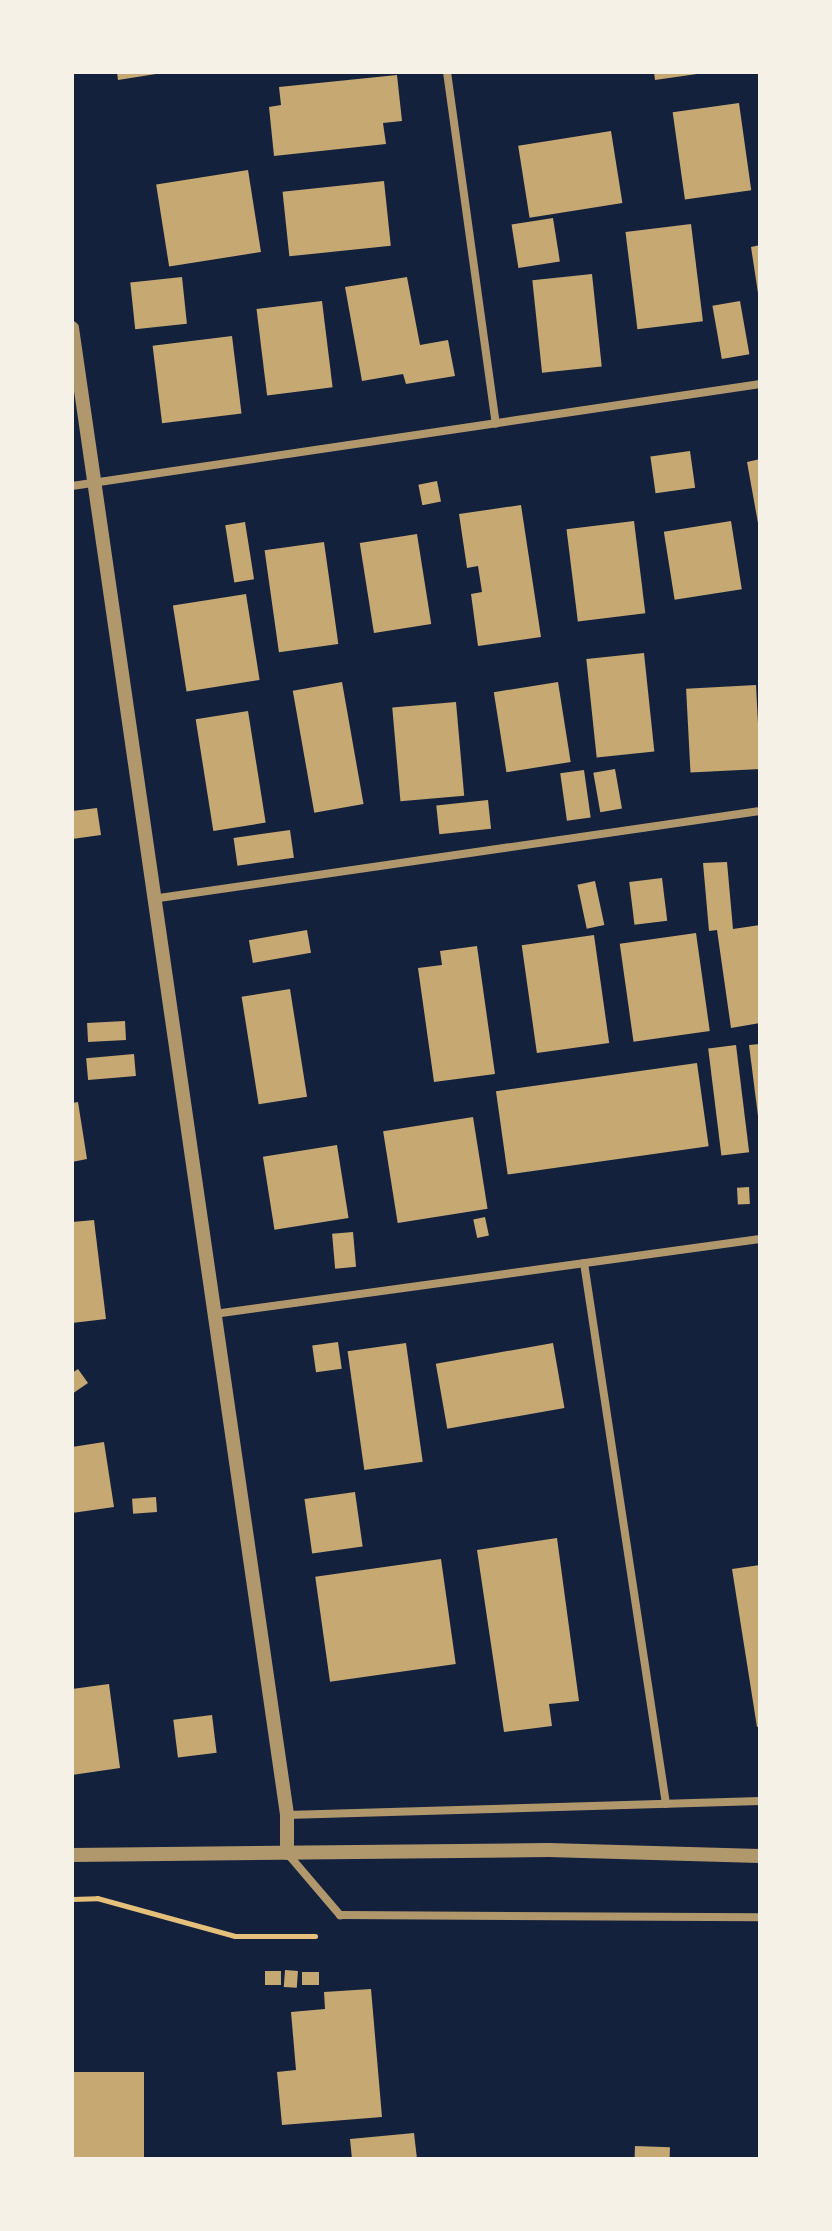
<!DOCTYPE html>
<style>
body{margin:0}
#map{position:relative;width:832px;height:2231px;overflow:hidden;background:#14213d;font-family:"Crimson Pro",serif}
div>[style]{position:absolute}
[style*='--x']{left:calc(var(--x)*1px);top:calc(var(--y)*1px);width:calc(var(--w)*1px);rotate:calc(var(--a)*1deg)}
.building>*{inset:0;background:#c6a872;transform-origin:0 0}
.path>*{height:5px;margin:-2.5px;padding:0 2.5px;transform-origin:2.5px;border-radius:2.5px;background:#e5c07b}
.minor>*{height:8px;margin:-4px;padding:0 4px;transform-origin:4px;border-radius:4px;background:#b1986c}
.tertiary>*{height:14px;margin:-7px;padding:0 7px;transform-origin:7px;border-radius:7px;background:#b1986c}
span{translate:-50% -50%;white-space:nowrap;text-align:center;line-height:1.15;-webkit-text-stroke:6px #f6f1e7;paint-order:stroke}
.frame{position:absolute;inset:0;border:74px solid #f6f1e7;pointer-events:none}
</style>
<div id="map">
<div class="building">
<div style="clip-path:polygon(117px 72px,156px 72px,156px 74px,118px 80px)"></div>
<div style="clip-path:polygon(654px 72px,697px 72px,697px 74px,655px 80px)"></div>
<div style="clip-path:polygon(397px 75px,402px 121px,383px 123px,386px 144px,274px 156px,269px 107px,281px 105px,279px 87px)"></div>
<div style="left:739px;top:103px;width:88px;height:67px;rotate:82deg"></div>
<div style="left:611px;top:131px;width:73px;height:94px;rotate:81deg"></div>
<div style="left:248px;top:170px;width:83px;height:93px;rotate:81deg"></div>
<div style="left:384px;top:181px;width:65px;height:102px;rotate:84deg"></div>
<div style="left:553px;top:218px;width:44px;height:42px;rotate:81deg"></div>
<div style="left:691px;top:224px;width:98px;height:66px;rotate:83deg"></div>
<div style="clip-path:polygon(760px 245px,760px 293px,758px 293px,751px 247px)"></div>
<div style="left:592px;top:274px;width:93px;height:60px;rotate:84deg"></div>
<div style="left:182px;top:277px;width:47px;height:52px;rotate:84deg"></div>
<div style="clip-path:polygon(407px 277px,420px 345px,448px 340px,455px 376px,406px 384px,403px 374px,362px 381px,345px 287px)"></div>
<div style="left:322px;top:301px;width:87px;height:66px;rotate:83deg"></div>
<div style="left:740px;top:301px;width:54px;height:28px;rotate:80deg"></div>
<div style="left:232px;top:336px;width:78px;height:80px;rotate:83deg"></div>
<div style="left:690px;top:451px;width:37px;height:40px;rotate:82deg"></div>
<div style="clip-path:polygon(760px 459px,760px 523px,758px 523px,747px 462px)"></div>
<div style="left:437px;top:481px;width:21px;height:19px;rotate:79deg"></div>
<div style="clip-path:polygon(521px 505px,541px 637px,478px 646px,471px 594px,482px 592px,478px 566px,467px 568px,459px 514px)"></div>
<div style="left:634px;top:521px;width:93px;height:68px;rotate:83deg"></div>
<div style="left:731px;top:521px;width:69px;height:68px;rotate:81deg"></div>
<div style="left:245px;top:522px;width:58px;height:20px;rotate:81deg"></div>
<div style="left:417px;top:534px;width:91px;height:58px;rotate:81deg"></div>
<div style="left:324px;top:542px;width:103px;height:60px;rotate:82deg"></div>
<div style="left:246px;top:594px;width:87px;height:74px;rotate:81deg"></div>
<div style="left:644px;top:653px;width:99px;height:58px;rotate:84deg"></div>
<div style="left:342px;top:682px;width:124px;height:50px;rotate:80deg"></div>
<div style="left:558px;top:682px;width:81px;height:65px;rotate:81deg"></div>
<div style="left:756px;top:685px;width:84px;height:70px;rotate:87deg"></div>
<div style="left:456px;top:702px;width:94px;height:64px;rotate:85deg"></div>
<div style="left:248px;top:711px;width:113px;height:53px;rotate:81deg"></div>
<div style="left:615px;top:769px;width:40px;height:22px;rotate:80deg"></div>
<div style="left:584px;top:770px;width:48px;height:24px;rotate:82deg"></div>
<div style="left:488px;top:800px;width:29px;height:52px;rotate:84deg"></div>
<div style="clip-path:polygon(97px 808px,101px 835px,72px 839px,72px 811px)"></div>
<div style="left:290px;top:830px;width:28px;height:57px;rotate:82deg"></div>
<div style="clip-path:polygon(727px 862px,733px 929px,760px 925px,760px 1023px,731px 1028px,717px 930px,709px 931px,703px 863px)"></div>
<div style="left:662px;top:878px;width:43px;height:33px;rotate:83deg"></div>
<div style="left:595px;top:881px;width:45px;height:18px;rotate:78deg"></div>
<div style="left:307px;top:930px;width:23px;height:59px;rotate:80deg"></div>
<div style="left:696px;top:933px;width:99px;height:77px;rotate:82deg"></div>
<div style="left:594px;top:935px;width:109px;height:73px;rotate:82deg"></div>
<div style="clip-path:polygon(477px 946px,495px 1074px,434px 1082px,418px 968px,442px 965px,440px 951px)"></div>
<div style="left:290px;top:989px;width:109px;height:49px;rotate:81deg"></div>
<div style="left:125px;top:1021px;width:19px;height:38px;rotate:87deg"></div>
<div style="clip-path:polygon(760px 1044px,760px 1116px,758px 1116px,749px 1045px)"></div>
<div style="left:736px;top:1045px;width:108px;height:28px;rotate:83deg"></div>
<div style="left:134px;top:1054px;width:22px;height:48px;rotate:85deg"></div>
<div style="left:697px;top:1063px;width:84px;height:203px;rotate:82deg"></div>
<div style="clip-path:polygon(78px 1102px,87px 1159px,72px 1162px,72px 1103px)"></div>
<div style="left:473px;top:1117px;width:93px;height:91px;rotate:81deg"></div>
<div style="left:337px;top:1145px;width:74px;height:75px;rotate:81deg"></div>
<div style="left:749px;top:1187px;width:17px;height:12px;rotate:87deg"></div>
<div style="left:485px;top:1217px;width:19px;height:12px;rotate:78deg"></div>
<div style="clip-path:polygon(94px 1220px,106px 1319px,72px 1323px,72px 1222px)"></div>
<div style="left:353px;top:1232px;width:35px;height:21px;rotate:85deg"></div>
<div style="left:338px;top:1342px;width:27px;height:26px;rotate:82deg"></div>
<div style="left:406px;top:1343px;width:120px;height:59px;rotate:82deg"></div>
<div style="left:553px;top:1343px;width:66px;height:119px;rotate:80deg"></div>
<div style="clip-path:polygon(78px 1369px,88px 1383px,72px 1394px,72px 1373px)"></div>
<div style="clip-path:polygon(104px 1442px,114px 1507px,72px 1513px,72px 1447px)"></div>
<div style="left:355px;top:1492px;width:55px;height:51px;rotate:82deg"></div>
<div style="left:156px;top:1497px;width:15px;height:24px;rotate:86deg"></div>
<div style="clip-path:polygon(557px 1538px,579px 1701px,549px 1704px,552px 1726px,504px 1732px,477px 1550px)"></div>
<div style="left:441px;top:1559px;width:106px;height:127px;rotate:82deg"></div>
<div style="clip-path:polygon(760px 1565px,760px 1726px,757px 1727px,732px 1569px)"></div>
<div style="clip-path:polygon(109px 1684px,120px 1768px,72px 1775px,72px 1689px)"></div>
<div style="left:212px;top:1715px;width:38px;height:39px;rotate:83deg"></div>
<div style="left:285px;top:1970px;width:13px;height:17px;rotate:4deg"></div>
<div style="left:265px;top:1971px;width:16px;height:14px"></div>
<div style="left:302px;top:1972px;width:17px;height:13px"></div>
<div style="clip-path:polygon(371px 1989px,382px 2117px,282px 2125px,277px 2072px,296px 2070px,291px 2012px,325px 2009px,324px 1992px)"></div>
<div style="left:72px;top:2072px;width:72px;height:87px"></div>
<div style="clip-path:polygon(414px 2133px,417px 2159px,352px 2159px,350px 2139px)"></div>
<div style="left:635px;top:2146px;width:35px;height:13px;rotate:2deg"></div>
</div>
<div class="path">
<div style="--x:72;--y:1899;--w:25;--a:-2"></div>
<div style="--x:97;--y:1898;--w:143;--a:15.4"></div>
<div style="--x:235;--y:1936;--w:80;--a:0"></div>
</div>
<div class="minor">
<div style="--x:447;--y:72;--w:355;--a:82.1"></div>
<div style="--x:72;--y:486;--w:696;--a:-8.43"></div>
<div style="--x:152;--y:899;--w:614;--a:-8.24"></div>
<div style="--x:584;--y:1263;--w:547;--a:81.38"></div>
<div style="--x:214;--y:1314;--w:551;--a:-7.82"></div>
<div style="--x:287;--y:1815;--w:473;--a:-1.7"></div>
<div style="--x:287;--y:1853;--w:82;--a:49.5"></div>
<div style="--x:340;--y:1915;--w:420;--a:0.3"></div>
</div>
<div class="tertiary">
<div style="--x:72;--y:328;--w:1502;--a:81.77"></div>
<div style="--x:287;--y:1815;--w:38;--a:90"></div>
<div style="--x:72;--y:1855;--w:476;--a:-0.6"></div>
<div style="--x:548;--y:1850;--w:212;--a:1.6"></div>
</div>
<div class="frame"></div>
</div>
